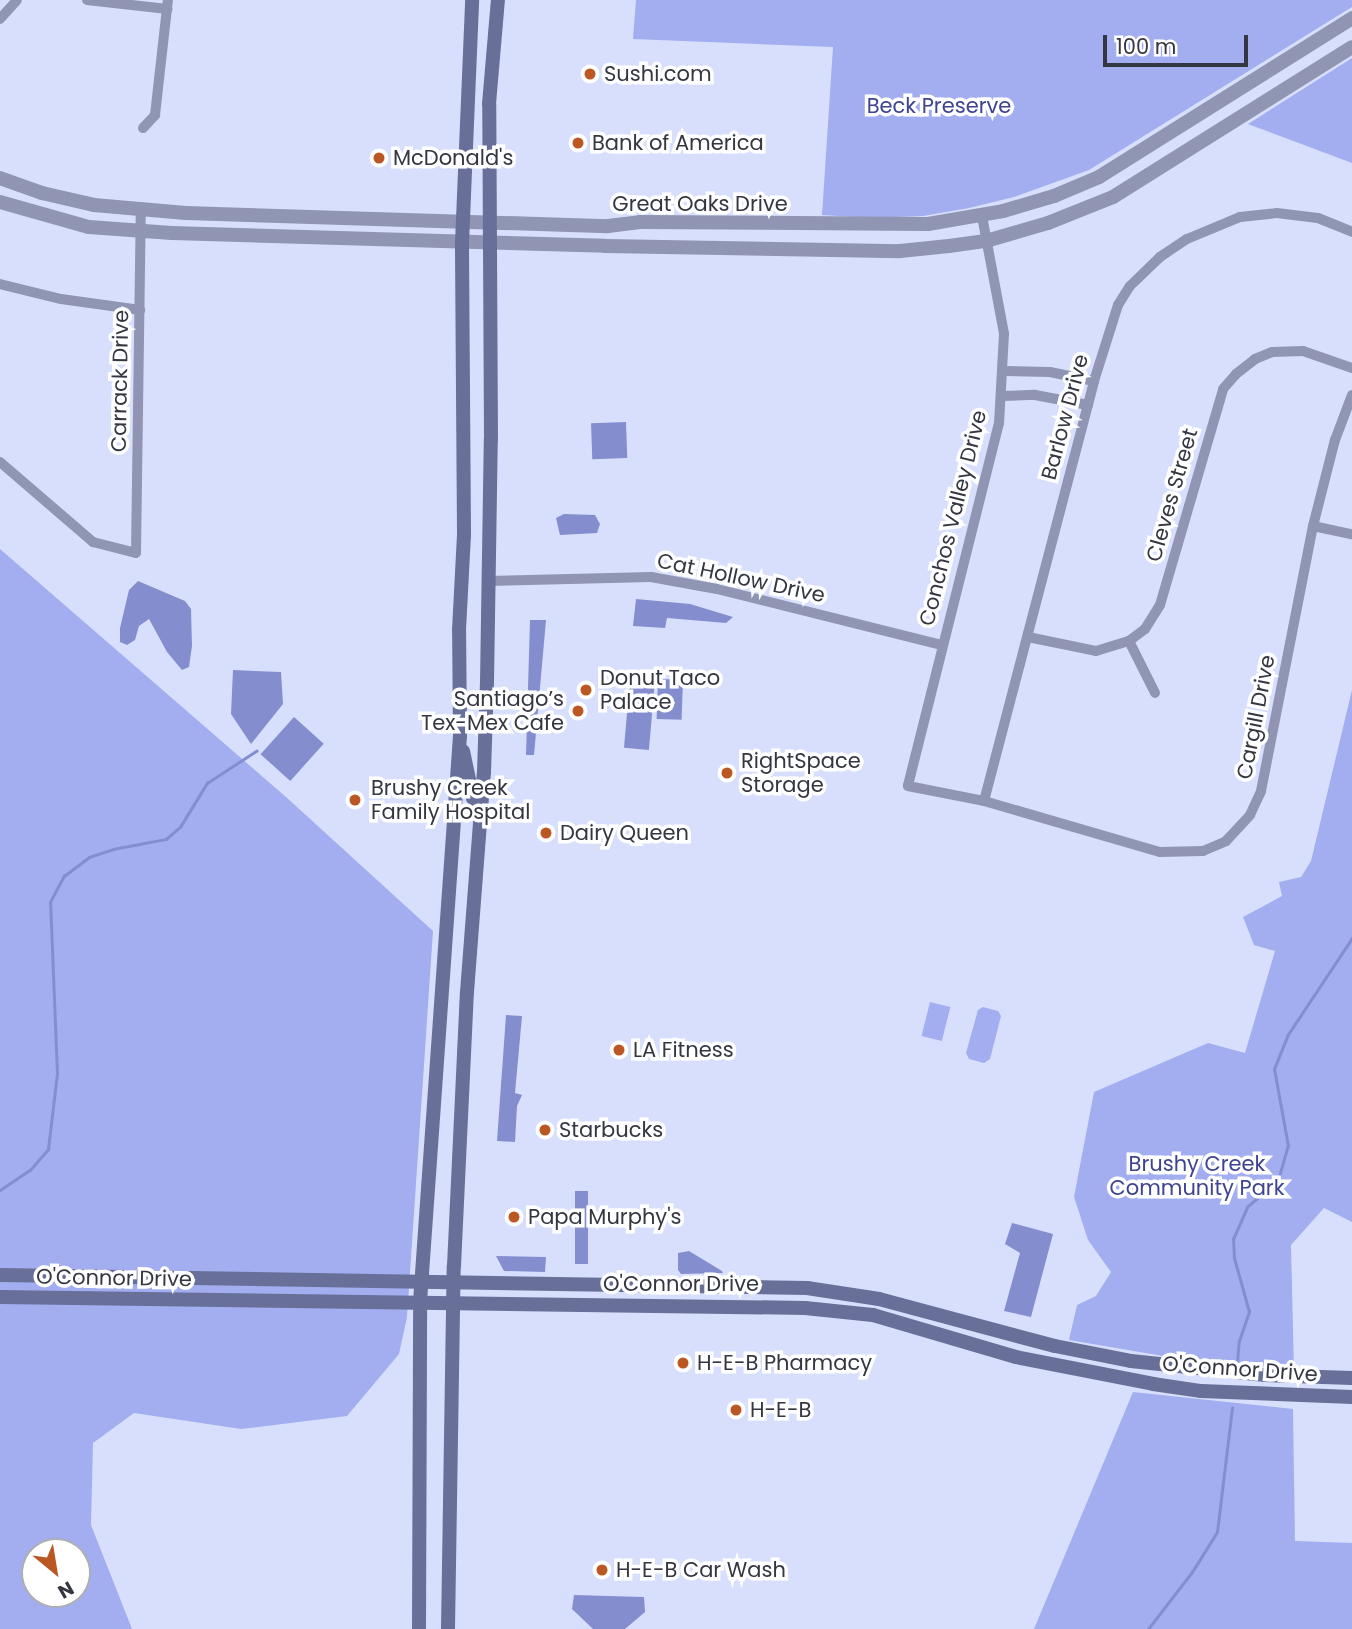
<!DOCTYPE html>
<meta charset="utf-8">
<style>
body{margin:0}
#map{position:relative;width:1352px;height:1629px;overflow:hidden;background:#d8dffc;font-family:Poppins,sans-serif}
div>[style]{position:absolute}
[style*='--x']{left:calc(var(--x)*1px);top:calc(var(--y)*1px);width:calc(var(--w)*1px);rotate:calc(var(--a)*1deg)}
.green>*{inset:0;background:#a2aef0;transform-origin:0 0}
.water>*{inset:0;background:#848ecf;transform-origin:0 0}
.stream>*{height:2.5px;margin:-1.25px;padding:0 1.25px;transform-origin:1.25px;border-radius:1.25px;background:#848ecf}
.minor>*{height:10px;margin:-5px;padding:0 5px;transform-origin:5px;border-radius:5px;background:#8f95b2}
.tertiary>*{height:14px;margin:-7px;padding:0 7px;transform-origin:7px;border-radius:7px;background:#8f95b2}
.secondary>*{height:14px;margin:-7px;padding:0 7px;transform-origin:7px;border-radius:7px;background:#68709a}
.dots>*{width:19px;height:19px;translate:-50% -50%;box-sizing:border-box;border:4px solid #fff;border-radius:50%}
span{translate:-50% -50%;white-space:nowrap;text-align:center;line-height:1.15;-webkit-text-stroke:7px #fff;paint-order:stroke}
.poi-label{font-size:21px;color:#343642}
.left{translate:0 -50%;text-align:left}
.right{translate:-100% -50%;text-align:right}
.park-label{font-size:21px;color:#3e4392}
.street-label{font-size:21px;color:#343642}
.north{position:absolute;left:21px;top:1538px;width:70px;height:70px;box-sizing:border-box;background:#fff;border:2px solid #aeafb3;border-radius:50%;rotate:150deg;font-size:19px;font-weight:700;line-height:28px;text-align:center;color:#343642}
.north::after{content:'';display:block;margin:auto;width:24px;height:32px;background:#bb5723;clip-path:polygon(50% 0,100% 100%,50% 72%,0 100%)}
.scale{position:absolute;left:1103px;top:35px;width:145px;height:32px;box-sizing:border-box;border:4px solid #343642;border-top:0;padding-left:9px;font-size:21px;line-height:24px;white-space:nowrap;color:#343642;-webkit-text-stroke:5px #fff;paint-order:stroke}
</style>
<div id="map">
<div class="green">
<div style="clip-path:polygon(636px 0,1352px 0,1352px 7px,1089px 170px,1014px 197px,969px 208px,923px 216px,872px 218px,822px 215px,833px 47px,633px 39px)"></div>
<div style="clip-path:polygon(1352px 58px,1352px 163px,1248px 124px)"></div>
<div style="clip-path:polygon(evenodd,0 549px,286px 797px,433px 931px,407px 1317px,399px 1354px,347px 1416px,241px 1429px,134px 1413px,93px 1443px,91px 1525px,132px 1629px,0 1629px,0 549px,35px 1552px,77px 1552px,77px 1594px,35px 1594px,35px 1552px)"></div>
<div style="clip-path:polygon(1352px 690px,1352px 1222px,1324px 1208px,1291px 1245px,1294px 1370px,1175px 1358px,1069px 1340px,1077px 1305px,1096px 1296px,1111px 1272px,1088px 1240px,1074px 1197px,1094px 1092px,1208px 1043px,1245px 1053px,1275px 951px,1254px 945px,1243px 917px,1282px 896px,1279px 882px,1301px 877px,1311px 861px)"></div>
<div style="left:930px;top:1002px;width:21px;height:35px;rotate:14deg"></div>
<div style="clip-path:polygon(983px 1007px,998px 1011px,1001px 1016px,990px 1059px,984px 1063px,969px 1059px,966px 1053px,978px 1010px)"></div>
<div style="clip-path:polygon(1133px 1392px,1293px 1409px,1295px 1541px,1352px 1543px,1352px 1629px,1034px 1629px)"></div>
</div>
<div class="water">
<div style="left:626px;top:422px;width:36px;height:35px;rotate:88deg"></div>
<div style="clip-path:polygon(564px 514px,595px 515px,600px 524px,597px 533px,560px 535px,556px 518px)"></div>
<div style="clip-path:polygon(138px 581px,185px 601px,191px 609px,192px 646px,189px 667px,182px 670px,167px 652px,149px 619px,139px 626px,135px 640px,127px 645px,120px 642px,120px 628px,129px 590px)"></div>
<div style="clip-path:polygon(636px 599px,690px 604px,733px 617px,726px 623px,667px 618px,665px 628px,633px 626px)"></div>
<div style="clip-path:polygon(530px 620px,546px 620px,534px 755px,526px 755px)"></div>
<div style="clip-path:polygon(233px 670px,281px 672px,283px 704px,251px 744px,231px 714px)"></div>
<div style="left:630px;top:679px;width:25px;height:69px;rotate:5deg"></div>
<div style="left:658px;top:679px;width:25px;height:40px;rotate:2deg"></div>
<div style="left:294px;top:717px;width:40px;height:50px;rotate:42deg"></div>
<div style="clip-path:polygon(506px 1015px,522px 1016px,515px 1093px,522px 1095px,517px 1106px,515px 1142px,497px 1141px)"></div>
<div style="left:575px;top:1191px;width:13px;height:73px"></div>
<div style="clip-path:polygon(1012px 1223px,1053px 1234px,1031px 1317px,1004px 1311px,1020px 1253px,1005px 1244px)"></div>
<div style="clip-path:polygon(689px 1251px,722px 1271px,723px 1273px,681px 1274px,678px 1270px,678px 1253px)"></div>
<div style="clip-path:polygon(496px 1256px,546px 1257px,545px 1272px,504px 1271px)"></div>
<div style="clip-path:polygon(574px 1595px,644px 1597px,645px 1612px,625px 1629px,593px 1629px,572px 1609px)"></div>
</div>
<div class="stream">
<div style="--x:0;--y:1190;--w:36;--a:-34"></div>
<div style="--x:30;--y:1170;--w:28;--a:-49"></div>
<div style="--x:48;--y:1149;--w:76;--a:-83.2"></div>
<div style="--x:57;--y:1074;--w:172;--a:-92.3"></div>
<div style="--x:50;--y:902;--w:30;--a:-62"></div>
<div style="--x:64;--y:876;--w:31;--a:-37"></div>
<div style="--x:89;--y:857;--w:25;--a:-18"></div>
<div style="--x:113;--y:849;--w:54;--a:-10.7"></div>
<div style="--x:166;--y:839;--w:18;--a:-41"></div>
<div style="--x:180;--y:827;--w:52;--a:-58.5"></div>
<div style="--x:207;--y:783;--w:59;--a:-33.1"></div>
<div style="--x:1237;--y:1362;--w:21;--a:-85"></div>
<div style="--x:1239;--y:1341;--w:31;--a:-71"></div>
<div style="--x:1249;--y:1312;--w:56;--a:-105.5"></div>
<div style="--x:1234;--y:1258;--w:19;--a:-93"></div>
<div style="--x:1233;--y:1239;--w:35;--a:-66"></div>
<div style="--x:1247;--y:1207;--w:41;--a:-41.1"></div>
<div style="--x:1278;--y:1180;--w:35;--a:-74"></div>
<div style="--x:1288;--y:1146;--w:78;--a:-100.3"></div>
<div style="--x:1274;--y:1069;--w:35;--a:-68"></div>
<div style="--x:1287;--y:1036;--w:118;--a:-56.4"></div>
<div style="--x:1148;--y:1629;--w:72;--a:-52.3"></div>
<div style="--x:1192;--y:1572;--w:47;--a:-58"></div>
<div style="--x:1217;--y:1532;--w:125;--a:-83.1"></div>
</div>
<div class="minor">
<div style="--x:87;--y:0;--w:81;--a:6.4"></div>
<div style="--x:0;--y:19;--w:25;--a:-48"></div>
<div style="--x:143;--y:128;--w:18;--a:-47"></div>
<div style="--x:155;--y:115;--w:116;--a:-83.6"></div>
<div style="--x:982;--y:216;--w:120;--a:79.4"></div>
<div style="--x:1004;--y:334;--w:89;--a:93.2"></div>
<div style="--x:999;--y:423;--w:374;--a:104.1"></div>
<div style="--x:908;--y:786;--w:77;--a:11.2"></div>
<div style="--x:984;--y:801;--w:183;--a:16.2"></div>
<div style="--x:1160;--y:852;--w:43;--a:-1.3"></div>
<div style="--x:1203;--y:851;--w:25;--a:-23"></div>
<div style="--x:1226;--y:841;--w:35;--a:-47"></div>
<div style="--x:1250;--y:815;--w:26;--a:-65"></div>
<div style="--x:1261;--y:791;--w:270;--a:-78.9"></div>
<div style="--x:1313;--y:526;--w:89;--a:-75.7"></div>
<div style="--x:1335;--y:440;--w:48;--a:-69.3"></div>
<div style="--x:0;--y:284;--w:63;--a:13.8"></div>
<div style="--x:61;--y:299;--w:80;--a:7.9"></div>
<div style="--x:1004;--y:371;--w:46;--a:1.2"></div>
<div style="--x:1050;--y:372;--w:45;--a:11.6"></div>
<div style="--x:1002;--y:396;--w:33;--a:-2"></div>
<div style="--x:1035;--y:395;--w:54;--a:10.7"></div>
<div style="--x:0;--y:462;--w:123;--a:40.7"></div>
<div style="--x:93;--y:542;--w:44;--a:14.3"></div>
<div style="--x:136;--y:553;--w:344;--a:-89.2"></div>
<div style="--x:1313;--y:526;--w:40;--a:12"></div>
<div style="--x:487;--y:581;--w:164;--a:-1.4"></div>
<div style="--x:651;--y:577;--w:67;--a:10.3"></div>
<div style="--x:717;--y:589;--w:231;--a:14"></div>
<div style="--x:1028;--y:637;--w:69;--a:11.6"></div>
<div style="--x:1096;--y:651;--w:34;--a:-17"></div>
<div style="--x:1129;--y:641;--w:20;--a:-37"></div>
<div style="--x:1145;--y:629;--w:28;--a:-58"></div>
<div style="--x:1160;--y:605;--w:225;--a:-73.7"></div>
<div style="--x:1223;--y:389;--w:20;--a:-49"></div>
<div style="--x:1236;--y:374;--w:24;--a:-38"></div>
<div style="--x:1255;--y:359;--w:18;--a:-22"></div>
<div style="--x:1272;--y:352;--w:31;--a:-2"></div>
<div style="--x:1303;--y:351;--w:52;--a:19.1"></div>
<div style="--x:1129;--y:641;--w:58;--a:63.4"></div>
<div style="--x:984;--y:801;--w:434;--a:-75.3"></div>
<div style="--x:1094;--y:381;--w:80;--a:-72.5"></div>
<div style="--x:1118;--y:305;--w:22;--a:-58"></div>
<div style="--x:1130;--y:286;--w:42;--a:-44"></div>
<div style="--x:1160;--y:257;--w:32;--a:-34"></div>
<div style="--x:1187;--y:239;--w:57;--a:-22.5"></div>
<div style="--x:1240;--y:217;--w:37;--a:-6"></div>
<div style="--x:1277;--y:213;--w:41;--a:7"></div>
<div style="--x:1318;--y:218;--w:37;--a:22"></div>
</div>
<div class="tertiary">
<div style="--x:0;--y:178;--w:45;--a:19.7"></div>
<div style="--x:42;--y:193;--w:53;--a:13"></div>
<div style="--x:94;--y:205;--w:92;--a:5"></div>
<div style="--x:186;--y:213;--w:422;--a:1.8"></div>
<div style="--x:608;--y:226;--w:32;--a:-7"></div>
<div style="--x:640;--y:222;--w:288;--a:0.4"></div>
<div style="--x:928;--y:224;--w:76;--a:-9.8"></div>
<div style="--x:1003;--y:211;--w:53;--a:-16.4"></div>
<div style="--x:1054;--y:196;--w:49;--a:-22.9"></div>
<div style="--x:1099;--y:177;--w:299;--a:-32.1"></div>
<div style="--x:0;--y:202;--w:92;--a:15.7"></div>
<div style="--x:89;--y:227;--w:83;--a:4.1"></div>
<div style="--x:172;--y:233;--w:433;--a:1.7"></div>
<div style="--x:605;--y:246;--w:295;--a:1"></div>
<div style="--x:900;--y:251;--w:49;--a:-5.8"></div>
<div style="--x:949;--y:246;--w:37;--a:-8"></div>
<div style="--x:986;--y:241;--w:65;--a:-16.2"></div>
<div style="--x:1048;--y:223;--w:70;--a:-21.8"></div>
<div style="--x:1113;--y:197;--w:282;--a:-32.1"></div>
</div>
<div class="secondary">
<div style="--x:463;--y:751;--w:48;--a:78"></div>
<div style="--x:473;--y:798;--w:13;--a:51"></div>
<div style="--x:0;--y:1275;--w:807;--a:0.92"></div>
<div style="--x:807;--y:1288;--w:73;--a:8.7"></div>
<div style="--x:879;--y:1299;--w:182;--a:15"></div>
<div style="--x:1055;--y:1346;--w:77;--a:11.2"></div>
<div style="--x:1131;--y:1361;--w:135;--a:6"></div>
<div style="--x:1265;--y:1375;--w:87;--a:2"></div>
<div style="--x:0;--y:1297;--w:805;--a:0.78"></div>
<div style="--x:805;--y:1308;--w:68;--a:5.9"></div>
<div style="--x:873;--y:1315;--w:149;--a:16.4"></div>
<div style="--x:1016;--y:1357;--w:140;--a:11.1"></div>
<div style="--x:1153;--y:1384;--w:49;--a:8.3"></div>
<div style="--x:1201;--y:1391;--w:151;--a:2.3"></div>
<div style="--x:419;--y:1629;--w:327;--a:-89.8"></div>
<div style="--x:420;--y:1302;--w:568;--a:-85.96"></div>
<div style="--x:460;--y:735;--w:105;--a:-90.5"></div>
<div style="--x:459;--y:630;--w:95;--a:-87"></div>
<div style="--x:464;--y:535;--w:292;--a:-90.4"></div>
<div style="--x:462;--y:243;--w:243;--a:-87.6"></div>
<div style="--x:448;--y:1629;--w:363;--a:-89.1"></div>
<div style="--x:454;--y:1266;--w:274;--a:-87.3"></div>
<div style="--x:467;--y:992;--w:221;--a:-85.6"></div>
<div style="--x:484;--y:772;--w:90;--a:-88.1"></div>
<div style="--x:487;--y:682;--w:243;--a:-89.1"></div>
<div style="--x:491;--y:439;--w:335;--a:-90.3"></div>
<div style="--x:489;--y:104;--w:104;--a:-85.1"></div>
</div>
<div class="dots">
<div style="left:590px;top:74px;background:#bb5723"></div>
<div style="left:578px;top:143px;background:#bb5723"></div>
<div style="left:379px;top:158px;background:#bb5723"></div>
<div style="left:586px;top:690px;background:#bb5723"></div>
<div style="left:578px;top:711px;background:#bb5723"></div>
<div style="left:727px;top:773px;background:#bb5723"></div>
<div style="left:355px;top:800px;background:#bb5723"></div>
<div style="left:546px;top:833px;background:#bb5723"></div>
<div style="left:619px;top:1050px;background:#bb5723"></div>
<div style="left:545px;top:1130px;background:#bb5723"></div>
<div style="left:514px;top:1217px;background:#bb5723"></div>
<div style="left:683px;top:1363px;background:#bb5723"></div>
<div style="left:736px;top:1410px;background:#bb5723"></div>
<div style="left:602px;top:1570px;background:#bb5723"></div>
</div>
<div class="poi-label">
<span class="left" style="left:604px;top:74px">Sushi.com</span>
<span class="left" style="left:592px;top:143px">Bank of America</span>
<span class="left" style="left:393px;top:158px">McDonald's</span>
<span class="left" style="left:600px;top:690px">Donut Taco<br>Palace</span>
<span class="right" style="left:564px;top:711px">Santiago’s<br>Tex-Mex Cafe</span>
<span class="left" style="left:741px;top:773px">RightSpace<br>Storage</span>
<span class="left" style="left:371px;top:800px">Brushy Creek<br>Family Hospital</span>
<span class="left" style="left:560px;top:833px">Dairy Queen</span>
<span class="left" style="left:633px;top:1050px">LA Fitness</span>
<span class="left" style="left:559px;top:1130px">Starbucks</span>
<span class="left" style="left:528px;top:1217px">Papa Murphy's</span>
<span class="left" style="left:697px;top:1363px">H-E-B Pharmacy</span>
<span class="left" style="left:750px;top:1410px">H-E-B</span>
<span class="left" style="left:616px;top:1570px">H-E-B Car Wash</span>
</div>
<div class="park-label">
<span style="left:939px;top:106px">Beck Preserve</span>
<span style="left:1197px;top:1176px">Brushy Creek<br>Community Park</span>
</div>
<div class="street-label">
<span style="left:700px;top:204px">Great Oaks Drive</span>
<span style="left:120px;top:381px;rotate:-89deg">Carrack Drive</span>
<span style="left:1065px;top:417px;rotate:-75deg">Barlow Drive</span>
<span style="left:1172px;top:495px;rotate:-74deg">Cleves Street</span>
<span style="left:953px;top:518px;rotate:-76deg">Conchos Valley Drive</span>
<span style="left:741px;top:578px;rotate:12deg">Cat Hollow Drive</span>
<span style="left:1256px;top:717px;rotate:-79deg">Cargill Drive</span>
<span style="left:114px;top:1278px;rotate:1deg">O'Connor Drive</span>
<span style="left:681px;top:1284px">O'Connor Drive</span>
<span style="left:1240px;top:1369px;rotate:4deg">O'Connor Drive</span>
</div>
<div class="north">N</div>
<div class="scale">100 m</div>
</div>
